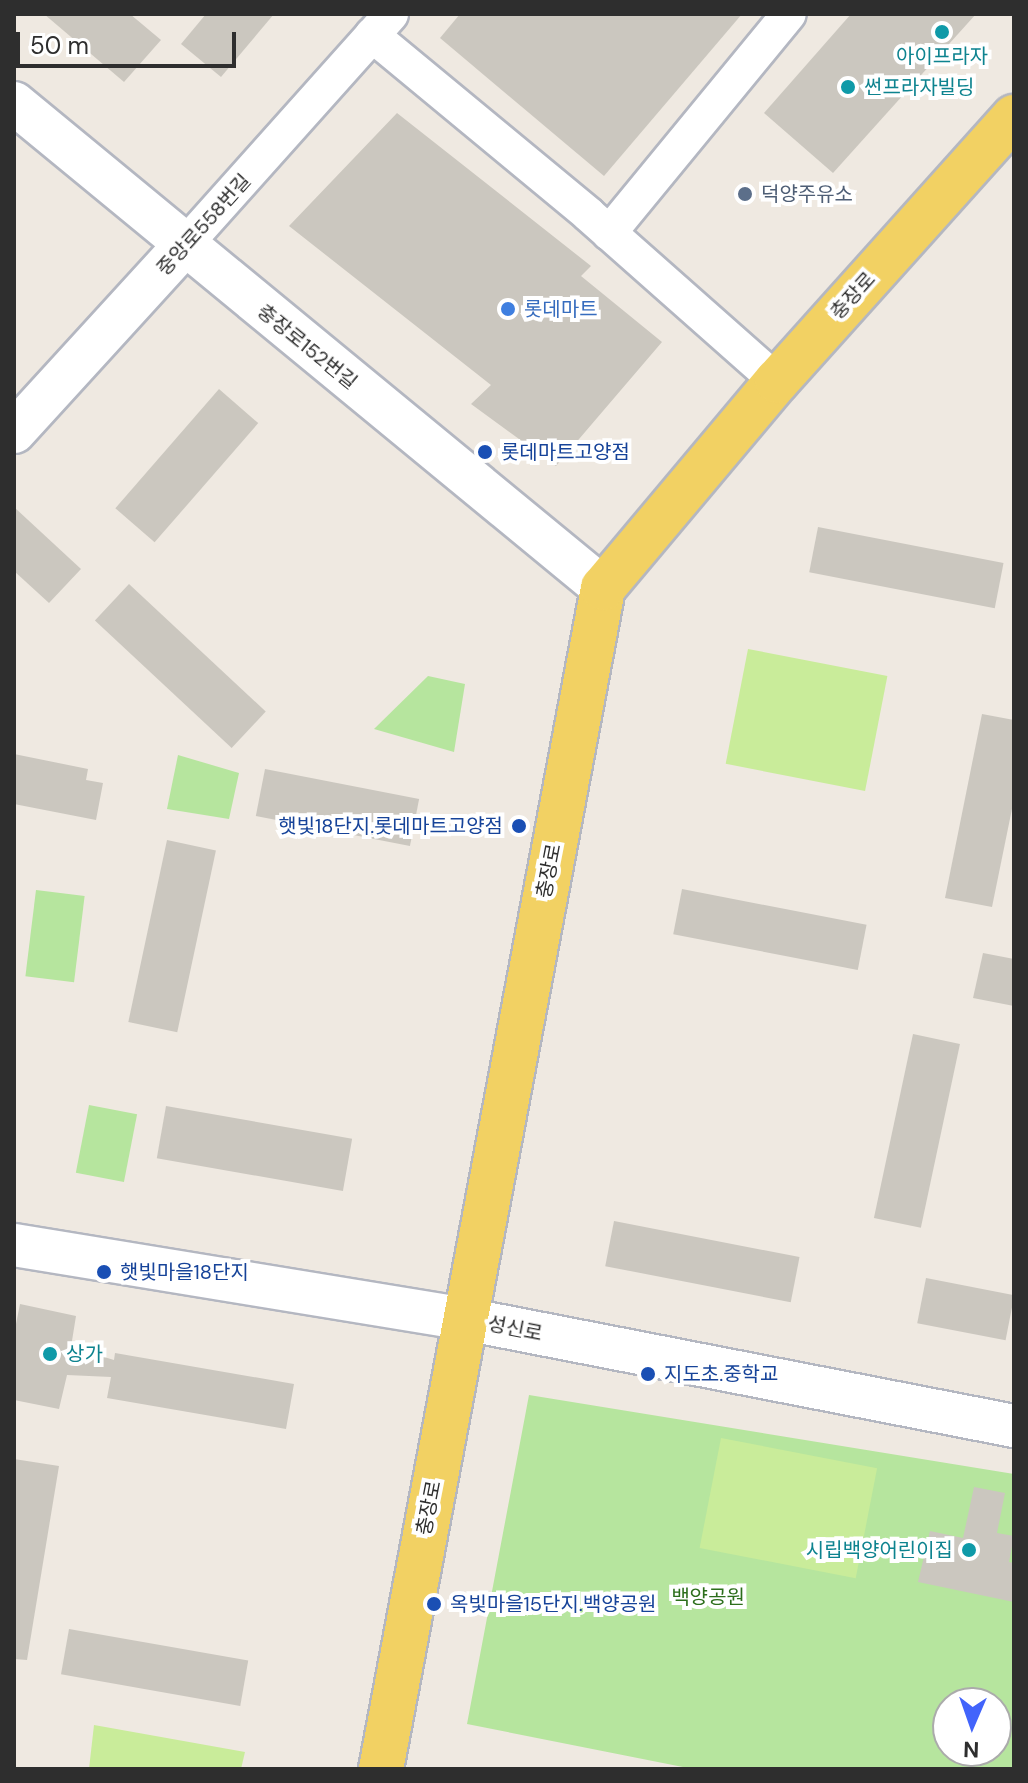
<!DOCTYPE html>
<meta charset="utf-8">
<style>
body{margin:0}
#map{position:relative;width:1028px;height:1783px;overflow:hidden;background:#efe9e1;font-family:"DM Sans","Noto Sans KR",sans-serif}
div>[style]{position:absolute}
[style*='--x']{left:calc(var(--x)*1px);top:calc(var(--y)*1px);width:calc(var(--w)*1px);rotate:calc(var(--a)*1deg)}
.green>*{inset:0;background:#b6e59e;transform-origin:0 0}
.pitch>*{inset:0;background:#c9ec9a;transform-origin:0 0}
.building>*{inset:0;background:#cbc7bf;transform-origin:0 0}
.roads{filter:drop-shadow(2px 0 #b4b7c1) drop-shadow(-2px 0 #b4b7c1) drop-shadow(0 2px #b4b7c1) drop-shadow(0 -2px #b4b7c1)}
.minor>*{height:34px;margin:-17px;padding:0 17px;transform-origin:17px;border-radius:17px;background:#fff}
.tertiary>*{height:42px;margin:-21px;padding:0 21px;transform-origin:21px;border-radius:21px;background:#fff}
.primary>*{height:44px;margin:-22px;padding:0 22px;transform-origin:22px;border-radius:22px;background:#f2d163}
.dots>*{width:22px;height:22px;translate:-50% -50%;box-sizing:border-box;border:4px solid #fff;border-radius:50%}
span{translate:-50% -50%;white-space:nowrap;text-align:center;line-height:1.15;-webkit-text-stroke:8px #fff;paint-order:stroke}
.culture-label{font-size:20px;color:#0d838f}
.left{translate:0 -50%;text-align:left}
.right{translate:-100% -50%;text-align:right}
.service-label{font-size:20px;color:#4e5e75}
.street-label{font-size:20px;color:#2e2e2e}
.shop-label{font-size:20px;color:#366cbe}
.transit-label{font-size:20px;color:#164399}
.park-label{font-size:20px;color:#2c6e1b}
.frame{position:absolute;inset:0;border:16px solid #2e2e2e;pointer-events:none}
.north{position:absolute;left:932px;top:1687px;width:80px;height:80px;box-sizing:border-box;background:#fff;border:2px solid #ababab;border-radius:50%;rotate:182deg;font-size:22px;font-weight:700;line-height:32px;text-align:center;color:#2e2e2e}
.north::after{content:'';display:block;margin:auto;width:28px;height:36px;background:#4264fb;clip-path:polygon(50% 0,100% 100%,50% 72%,0 100%)}
.scale{position:absolute;left:16px;top:32px;width:220px;height:36px;box-sizing:border-box;border:4px solid #2e2e2e;border-top:0;padding-left:10px;font-size:24px;line-height:28px;white-space:nowrap;color:#2e2e2e;-webkit-text-stroke:6px #fff;paint-order:stroke}
</style>
<div id="map">
<div class="green">
<div style="clip-path:polygon(428px 676px,465px 684px,454px 752px,374px 729px)"></div>
<div style="clip-path:polygon(178px 755px,239px 773px,229px 819px,167px 809px)"></div>
<div style="left:36px;top:890px;width:49px;height:87px;rotate:7deg"></div>
<div style="left:89px;top:1105px;width:49px;height:69px;rotate:11deg"></div>
<div style="clip-path:polygon(evenodd,529px 1395px,1014px 1474px,1014px 1769px,693px 1769px,467px 1724px,529px 1395px,948px 1703px,996px 1703px,996px 1751px,948px 1751px,948px 1703px)"></div>
</div>
<div class="pitch">
<div style="left:748px;top:649px;width:142px;height:117px;rotate:11deg"></div>
<div style="left:721px;top:1438px;width:159px;height:112px;rotate:11deg"></div>
<div style="clip-path:polygon(94px 1725px,245px 1752px,241px 1769px,89px 1769px)"></div>
</div>
<div class="building">
<div style="clip-path:polygon(44px 14px,130px 14px,161px 40px,124px 82px)"></div>
<div style="clip-path:polygon(206px 14px,274px 14px,221px 77px,181px 44px)"></div>
<div style="clip-path:polygon(460px 14px,742px 14px,604px 176px,440px 38px)"></div>
<div style="clip-path:polygon(851px 14px,976px 14px,833px 173px,764px 113px)"></div>
<div style="clip-path:polygon(397px 113px,591px 266px,581px 276px,662px 342px,556px 466px,471px 404px,491px 385px,289px 226px)"></div>
<div style="left:219px;top:389px;width:52px;height:158px;rotate:41deg"></div>
<div style="clip-path:polygon(14px 507px,81px 569px,49px 603px,14px 571px)"></div>
<div style="left:818px;top:527px;width:189px;height:46px;rotate:11deg"></div>
<div style="left:129px;top:584px;width:187px;height:50px;rotate:43deg"></div>
<div style="clip-path:polygon(982px 714px,1014px 720px,1014px 799px,992px 907px,945px 898px)"></div>
<div style="clip-path:polygon(14px 754px,88px 769px,86px 780px,103px 783px,96px 820px,14px 804px)"></div>
<div style="left:265px;top:769px;width:157px;height:48px;rotate:11deg"></div>
<div style="left:167px;top:840px;width:50px;height:186px;rotate:12deg"></div>
<div style="left:682px;top:889px;width:188px;height:46px;rotate:11deg"></div>
<div style="clip-path:polygon(983px 953px,1014px 959px,1014px 1006px,973px 998px)"></div>
<div style="left:913px;top:1034px;width:48px;height:188px;rotate:12deg"></div>
<div style="left:166px;top:1106px;width:189px;height:53px;rotate:10deg"></div>
<div style="left:614px;top:1221px;width:189px;height:46px;rotate:11deg"></div>
<div style="left:926px;top:1278px;width:90px;height:46px;rotate:11deg"></div>
<div style="clip-path:polygon(20px 1304px,76px 1316px,71px 1347px,114px 1360px,115px 1353px,294px 1384px,286px 1429px,107px 1398px,111px 1377px,67px 1375px,59px 1409px,14px 1400px,14px 1334px)"></div>
<div style="clip-path:polygon(14px 1459px,59px 1466px,27px 1660px,14px 1659px)"></div>
<div style="clip-path:polygon(974px 1487px,1005px 1493px,997px 1533px,1014px 1536px,1009px 1562px,1014px 1563px,1014px 1602px,918px 1582px,930px 1531px,963px 1538px)"></div>
<div style="left:69px;top:1629px;width:182px;height:46px;rotate:10deg"></div>
</div>
<div class="roads">
<div class="minor">
<div style="--x:372;--y:35;--w:281;--a:39.6"></div>
<div style="--x:588;--y:214;--w:252;--a:41.5"></div>
<div style="--x:609;--y:233;--w:283;--a:-50.6"></div>
<div style="--x:183;--y:247;--w:312;--a:-48.2"></div>
</div>
<div class="tertiary">
<div style="--x:14;--y:103;--w:763;--a:39.47"></div>
<div style="--x:14;--y:432;--w:251;--a:-47.6"></div>
<div style="--x:14;--y:1245;--w:457;--a:9.3"></div>
<div style="--x:465;--y:1319;--w:559;--a:11.03"></div>
</div>
<div class="primary">
<div style="--x:381;--y:1769;--w:1202;--a:-79.35"></div>
<div style="--x:603;--y:588;--w:270;--a:-50"></div>
<div style="--x:777;--y:381;--w:355;--a:-48.1"></div>
</div>
</div>
<div class="dots">
<div style="left:942px;top:32px;background:#0f9aa8"></div>
<div style="left:848px;top:87px;background:#0f9aa8"></div>
<div style="left:745px;top:194px;background:#5c6f8a"></div>
<div style="left:508px;top:309px;background:#3f7fe0"></div>
<div style="left:485px;top:452px;background:#1a4fb4"></div>
<div style="left:519px;top:826px;background:#1a4fb4"></div>
<div style="left:104px;top:1272px;background:#1a4fb4"></div>
<div style="left:50px;top:1354px;background:#0f9aa8"></div>
<div style="left:648px;top:1374px;background:#1a4fb4"></div>
<div style="left:969px;top:1550px;background:#0f9aa8"></div>
<div style="left:434px;top:1604px;background:#1a4fb4"></div>
</div>
<div class="culture-label">
<span style="left:942px;top:56px">아이프라자</span>
<span class="left" style="left:864px;top:87px">썬프라자빌딩</span>
<span class="left" style="left:66px;top:1354px">상가</span>
<span class="right" style="left:953px;top:1550px">시립백양어린이집</span>
</div>
<div class="service-label">
<span class="left" style="left:761px;top:194px">덕양주유소</span>
</div>
<div class="street-label">
<span style="left:204px;top:225px;rotate:-48deg">중앙로558번길</span>
<span style="left:853px;top:296px;rotate:-48deg">충장로</span>
<span style="left:307px;top:347px;rotate:39deg">충장로152번길</span>
<span style="left:549px;top:871px;rotate:-79deg">충장로</span>
<span style="left:515px;top:1329px;rotate:11deg">성신로</span>
<span style="left:429px;top:1508px;rotate:-79deg">충장로</span>
</div>
<div class="shop-label">
<span class="left" style="left:524px;top:309px">롯데마트</span>
</div>
<div class="transit-label">
<span class="left" style="left:501px;top:452px">롯데마트고양점</span>
<span class="right" style="left:503px;top:826px">햇빛18단지.롯데마트고양점</span>
<span class="left" style="left:120px;top:1272px">햇빛마을18단지</span>
<span class="left" style="left:664px;top:1374px">지도초.중학교</span>
<span class="left" style="left:450px;top:1604px">옥빛마을15단지.백양공원</span>
</div>
<div class="park-label">
<span style="left:708px;top:1597px">백양공원</span>
</div>
<div class="frame"></div>
<div class="north">N</div>
<div class="scale">50 m</div>
</div>
